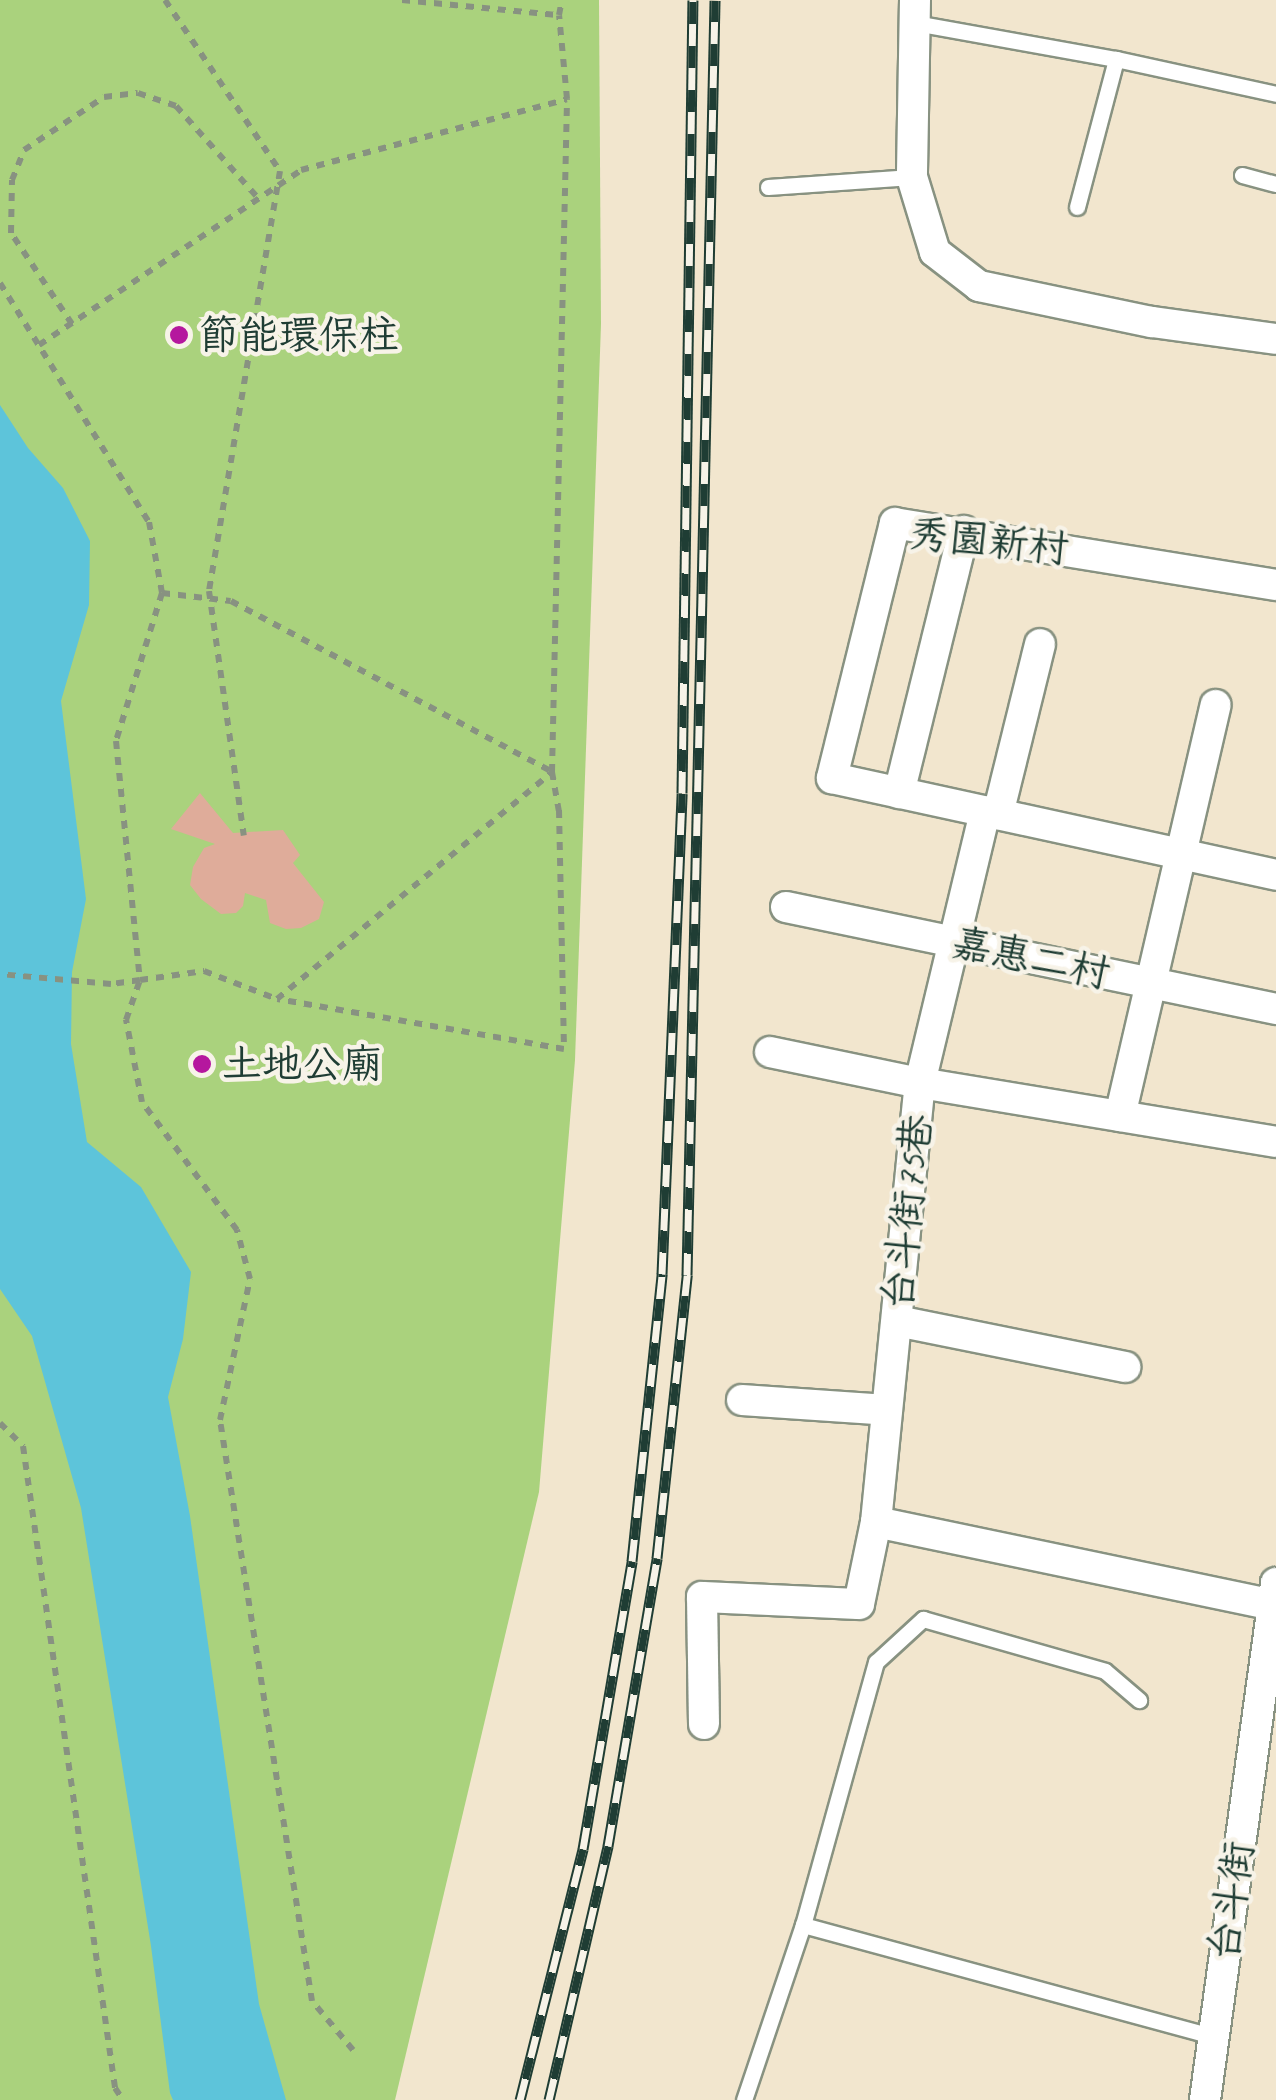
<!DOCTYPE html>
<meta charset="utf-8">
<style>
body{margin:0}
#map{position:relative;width:1276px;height:2100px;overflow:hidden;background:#f2e6ce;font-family:Caveat,"LXGW WenKai TC",sans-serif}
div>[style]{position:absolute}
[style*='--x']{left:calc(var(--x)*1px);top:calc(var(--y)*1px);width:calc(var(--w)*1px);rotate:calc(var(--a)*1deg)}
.green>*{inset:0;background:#aad27d}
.water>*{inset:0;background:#5dc4da}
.building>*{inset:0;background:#dfac9a}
.path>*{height:6px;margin-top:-3px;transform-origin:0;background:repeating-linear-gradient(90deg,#889281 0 8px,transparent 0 16px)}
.roads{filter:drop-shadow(2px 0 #889281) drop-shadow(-2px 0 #889281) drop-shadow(0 2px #889281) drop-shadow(0 -2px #889281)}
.lane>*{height:15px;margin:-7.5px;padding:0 7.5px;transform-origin:7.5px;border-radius:7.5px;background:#fff}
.street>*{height:30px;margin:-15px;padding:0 15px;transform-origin:15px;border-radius:15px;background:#fff}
.rail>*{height:11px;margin-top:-5.5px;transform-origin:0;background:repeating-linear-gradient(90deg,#f7f3e8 0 22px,#1f3d34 0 44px);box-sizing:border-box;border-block:2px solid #1f3d34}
.dots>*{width:28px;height:28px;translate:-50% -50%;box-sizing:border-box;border:5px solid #f7f3e8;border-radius:50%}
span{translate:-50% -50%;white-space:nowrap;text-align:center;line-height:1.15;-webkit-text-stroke:9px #f7f3e8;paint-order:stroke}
.poi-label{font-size:40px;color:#1f3d34}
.left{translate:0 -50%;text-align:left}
.street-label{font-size:40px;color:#1f3d34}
</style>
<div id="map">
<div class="green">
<div style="clip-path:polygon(0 0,599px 0,601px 324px,575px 1060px,539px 1492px,395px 2100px,0 2100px)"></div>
</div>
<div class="water">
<div style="clip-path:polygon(0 405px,28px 448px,63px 488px,90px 541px,89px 605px,61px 701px,86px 899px,72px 972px,71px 1044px,87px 1142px,141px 1187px,191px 1272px,183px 1339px,168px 1397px,190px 1516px,259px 2004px,286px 2100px,173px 2100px,170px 2093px,151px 1946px,81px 1508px,32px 1336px,0 1289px)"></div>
</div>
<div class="building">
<div style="clip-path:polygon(200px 793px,233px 833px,283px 830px,300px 855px,293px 863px,324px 902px,319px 919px,301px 928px,286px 929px,270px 923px,266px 900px,245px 893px,243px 906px,236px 913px,221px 914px,201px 899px,190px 885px,193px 867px,204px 848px,215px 844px,171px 829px)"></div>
</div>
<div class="path">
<div style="--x:165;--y:0;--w:206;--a:56.1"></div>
<div style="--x:280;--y:171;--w:426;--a:99.6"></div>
<div style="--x:209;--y:591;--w:247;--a:81.9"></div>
<div style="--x:402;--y:0;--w:158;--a:5.5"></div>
<div style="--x:559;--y:15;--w:15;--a:-79"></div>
<div style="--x:0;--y:283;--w:282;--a:58.1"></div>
<div style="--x:149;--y:522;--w:72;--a:79.6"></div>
<div style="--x:162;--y:593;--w:155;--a:107.3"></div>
<div style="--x:116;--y:741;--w:240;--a:84.3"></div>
<div style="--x:140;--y:980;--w:29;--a:172"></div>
<div style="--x:111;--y:984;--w:111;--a:-174.9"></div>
<div style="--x:72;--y:324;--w:110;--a:-123.8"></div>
<div style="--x:11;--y:233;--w:53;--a:-88.9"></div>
<div style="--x:12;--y:180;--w:32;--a:-68"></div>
<div style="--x:24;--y:150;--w:96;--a:-33.5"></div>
<div style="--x:104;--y:97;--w:34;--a:-7"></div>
<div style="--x:138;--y:93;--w:40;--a:18.9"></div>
<div style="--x:176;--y:106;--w:125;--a:48.3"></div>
<div style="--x:39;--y:345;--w:315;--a:-33.7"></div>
<div style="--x:301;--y:170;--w:275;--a:-14.9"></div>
<div style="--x:162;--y:593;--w:69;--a:6.6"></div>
<div style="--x:231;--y:601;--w:364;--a:28"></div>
<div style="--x:552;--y:772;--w:39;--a:80"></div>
<div style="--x:559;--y:810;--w:239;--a:88.8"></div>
<div style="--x:564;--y:1049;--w:291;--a:-170.1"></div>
<div style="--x:0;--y:1423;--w:33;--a:45"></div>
<div style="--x:23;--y:1446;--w:649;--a:81.84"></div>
<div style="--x:115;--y:2088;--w:14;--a:56"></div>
<div style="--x:353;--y:2050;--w:64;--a:-129.9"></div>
<div style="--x:312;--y:2001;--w:588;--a:-99"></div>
<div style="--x:220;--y:1420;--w:144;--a:-78"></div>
<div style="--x:250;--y:1279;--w:51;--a:-104.9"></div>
<div style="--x:237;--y:1230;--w:159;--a:-126.6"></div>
<div style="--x:142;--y:1102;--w:84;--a:-101"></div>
<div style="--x:126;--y:1020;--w:42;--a:-70.7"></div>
<div style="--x:140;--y:980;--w:65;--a:-8"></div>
<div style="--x:204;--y:971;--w:78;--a:21"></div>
<div style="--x:277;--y:999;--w:357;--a:-39.5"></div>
<div style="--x:552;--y:772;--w:673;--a:-88.72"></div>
<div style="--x:567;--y:99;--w:84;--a:-95.4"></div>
</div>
<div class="roads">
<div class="lane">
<div style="--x:915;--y:23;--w:204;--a:10.2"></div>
<div style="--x:1116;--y:59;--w:164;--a:12.3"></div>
<div style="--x:1242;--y:175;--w:35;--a:15"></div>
<div style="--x:768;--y:187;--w:144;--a:-4"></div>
<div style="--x:1077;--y:207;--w:153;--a:-75.2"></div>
<div style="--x:803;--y:1925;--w:273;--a:-74.5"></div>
<div style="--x:876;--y:1662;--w:64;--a:-42.5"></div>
<div style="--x:923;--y:1619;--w:189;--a:15.9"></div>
<div style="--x:1105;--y:1671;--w:45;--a:40.5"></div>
<div style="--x:744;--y:2100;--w:185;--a:-71.4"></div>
<div style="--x:803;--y:1925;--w:424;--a:15.2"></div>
</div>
<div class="street">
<div style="--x:915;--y:0;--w:177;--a:91"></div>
<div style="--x:912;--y:177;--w:78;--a:73"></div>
<div style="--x:935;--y:252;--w:56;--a:37.7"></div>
<div style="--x:979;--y:286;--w:177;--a:11.8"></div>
<div style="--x:1152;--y:322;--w:125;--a:7.8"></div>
<div style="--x:1276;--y:585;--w:386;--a:-170.8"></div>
<div style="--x:895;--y:523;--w:263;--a:103.9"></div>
<div style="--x:832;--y:778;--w:454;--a:12.3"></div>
<div style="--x:899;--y:793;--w:270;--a:-76.1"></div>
<div style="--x:998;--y:814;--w:175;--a:-76.1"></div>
<div style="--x:786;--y:907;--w:501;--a:11.76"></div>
<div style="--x:770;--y:1052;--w:153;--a:11.7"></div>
<div style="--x:920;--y:1083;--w:279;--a:-76.5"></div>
<div style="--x:1120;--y:1116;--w:422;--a:-76.9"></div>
<div style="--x:897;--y:1321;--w:233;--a:11.4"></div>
<div style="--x:742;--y:1400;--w:145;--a:3.9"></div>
<div style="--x:876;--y:1522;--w:441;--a:-84.3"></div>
<div style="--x:920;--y:1083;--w:361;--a:9.4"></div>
<div style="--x:704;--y:1724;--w:127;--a:-90.9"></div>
<div style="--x:702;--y:1597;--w:157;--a:2.6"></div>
<div style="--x:859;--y:1604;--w:84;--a:-78.3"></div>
<div style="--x:876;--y:1522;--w:406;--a:11.8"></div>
<div style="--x:1205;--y:2100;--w:522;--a:-82.18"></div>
</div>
</div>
<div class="rail">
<div style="--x:520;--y:2100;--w:259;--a:-75.9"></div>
<div style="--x:583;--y:1849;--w:292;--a:-80.3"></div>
<div style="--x:632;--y:1561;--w:289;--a:-84"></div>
<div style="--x:662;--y:1274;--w:481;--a:-87.6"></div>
<div style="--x:682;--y:793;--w:793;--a:-89.21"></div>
<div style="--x:549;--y:2100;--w:261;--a:-76.9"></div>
<div style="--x:608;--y:1846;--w:292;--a:-80.3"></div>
<div style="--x:657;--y:1558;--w:285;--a:-83.9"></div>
<div style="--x:687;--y:1275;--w:1275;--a:-88.74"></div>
</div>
<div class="dots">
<div style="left:179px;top:335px;background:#b5179e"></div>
<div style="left:202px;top:1064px;background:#b5179e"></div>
</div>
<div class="poi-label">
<span class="left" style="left:199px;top:335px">節能環保柱</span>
<span class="left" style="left:222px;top:1064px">土地公廟</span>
</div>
<div class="street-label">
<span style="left:989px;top:541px;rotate:6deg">秀園新村</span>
<span style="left:1031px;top:958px;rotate:12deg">嘉惠二村</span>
<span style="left:907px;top:1212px;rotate:-84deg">台斗街75巷</span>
<span style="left:1231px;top:1901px;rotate:-82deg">台斗街</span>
</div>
</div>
